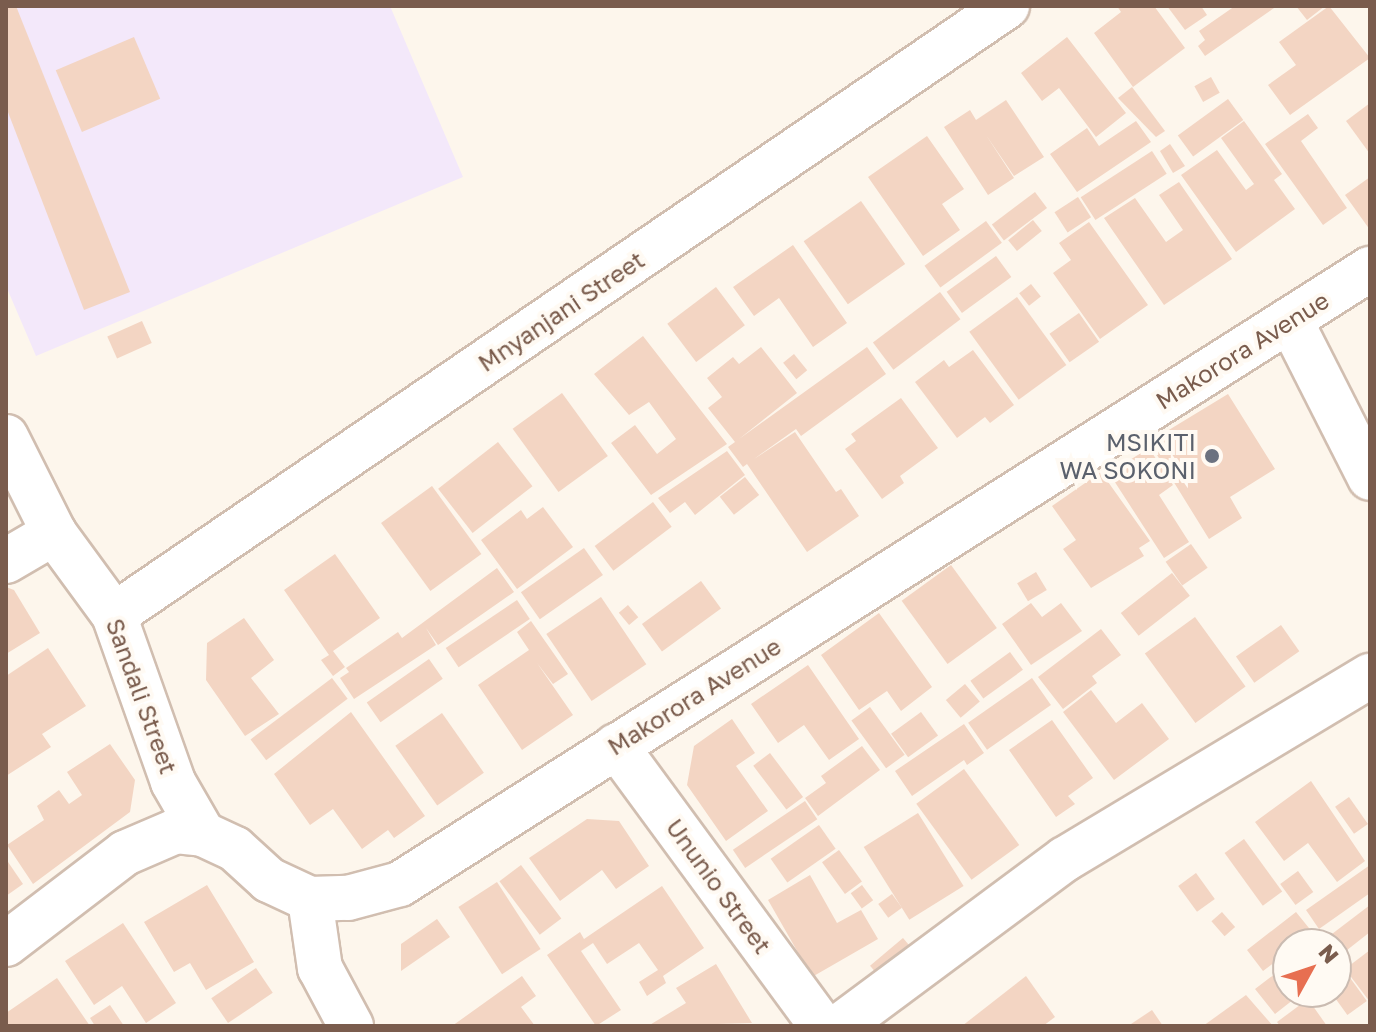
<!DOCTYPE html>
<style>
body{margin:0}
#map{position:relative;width:1376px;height:1032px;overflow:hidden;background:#fdf6ec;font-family:"Golos Text",sans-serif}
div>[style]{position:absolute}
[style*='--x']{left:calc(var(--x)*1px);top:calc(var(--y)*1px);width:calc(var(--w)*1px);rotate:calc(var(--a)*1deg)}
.education>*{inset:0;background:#f3e8fa}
.building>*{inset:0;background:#f3d5c3;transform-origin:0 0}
.roads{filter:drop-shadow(2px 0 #d1beb0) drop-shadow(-2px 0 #d1beb0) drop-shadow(0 2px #d1beb0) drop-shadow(0 -2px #d1beb0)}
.minor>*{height:44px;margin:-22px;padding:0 22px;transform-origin:22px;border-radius:22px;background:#fff}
.dots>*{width:22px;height:22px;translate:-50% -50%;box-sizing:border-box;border:4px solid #fffaf3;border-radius:50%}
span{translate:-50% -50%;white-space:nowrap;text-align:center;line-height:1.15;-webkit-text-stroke:8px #fffaf3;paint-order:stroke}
.street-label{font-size:24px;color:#7a5c4d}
.worship-label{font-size:24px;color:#5b616d}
.right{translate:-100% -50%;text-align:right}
.frame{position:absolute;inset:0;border:8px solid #7a5c4d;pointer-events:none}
.north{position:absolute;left:1272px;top:928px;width:80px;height:80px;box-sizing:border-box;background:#fffaf3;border:2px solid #cabbb1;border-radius:50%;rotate:50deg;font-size:22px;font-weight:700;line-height:32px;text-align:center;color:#7a5c4d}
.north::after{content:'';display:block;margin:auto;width:28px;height:36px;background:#e76f51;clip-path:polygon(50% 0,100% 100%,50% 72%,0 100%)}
</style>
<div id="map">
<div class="education">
<div style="clip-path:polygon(6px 6px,390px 6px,463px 177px,36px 356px,6px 286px)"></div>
</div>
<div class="building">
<div style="clip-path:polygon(6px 6px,16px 6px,130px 292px,84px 310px,6px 107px)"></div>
<div style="clip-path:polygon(1117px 6px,1154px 6px,1185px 48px,1133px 87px,1094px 33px,1121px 12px)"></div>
<div style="clip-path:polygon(1167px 6px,1201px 6px,1207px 15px,1185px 30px)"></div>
<div style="clip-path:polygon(1235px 6px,1277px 6px,1205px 56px,1198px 46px,1205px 40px,1199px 31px)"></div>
<div style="clip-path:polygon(1296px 6px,1325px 6px,1307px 20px)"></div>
<div style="clip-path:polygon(1329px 6px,1370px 58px,1290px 115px,1268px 85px,1296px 65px,1279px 42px)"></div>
<div style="left:134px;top:37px;width:67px;height:85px;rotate:67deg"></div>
<div style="clip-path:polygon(1067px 37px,1126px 113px,1096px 137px,1059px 88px,1042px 101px,1021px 73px)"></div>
<div style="left:1211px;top:77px;width:18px;height:19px;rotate:61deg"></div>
<div style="clip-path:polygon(1132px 87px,1165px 131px,1156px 137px,1118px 98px)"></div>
<div style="left:1228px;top:99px;width:26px;height:62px;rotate:54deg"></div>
<div style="clip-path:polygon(1006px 100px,1044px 157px,1014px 176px,986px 135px,1014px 178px,988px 195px,944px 127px,970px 110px,976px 120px)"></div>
<div style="clip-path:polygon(1370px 103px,1370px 154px,1346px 121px)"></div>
<div style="clip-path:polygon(1308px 114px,1318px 128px,1301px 141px,1347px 208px,1323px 225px,1265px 144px)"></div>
<div style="clip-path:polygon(1136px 121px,1151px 142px,1077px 192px,1050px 154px,1087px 128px,1099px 146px)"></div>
<div style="clip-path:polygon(1244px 121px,1282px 174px,1274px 180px,1295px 209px,1236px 252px,1181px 175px,1217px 150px,1246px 190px,1254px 184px,1221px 138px)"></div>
<div style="clip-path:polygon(927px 136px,964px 189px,942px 204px,960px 230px,923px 256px,868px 177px)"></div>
<div style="clip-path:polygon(1170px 144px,1185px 166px,1173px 173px,1160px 151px)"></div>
<div style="left:1152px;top:151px;width:27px;height:85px;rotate:57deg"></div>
<div style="clip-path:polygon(1370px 177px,1370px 230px,1345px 195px)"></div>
<div style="clip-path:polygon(1179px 182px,1232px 259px,1164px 305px,1104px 218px,1135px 198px,1166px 242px,1183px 230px,1159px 195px)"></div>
<div style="left:1035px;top:192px;width:20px;height:54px;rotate:53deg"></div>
<div style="left:1078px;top:197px;width:24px;height:28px;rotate:57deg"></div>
<div style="left:861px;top:201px;width:77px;height:70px;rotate:55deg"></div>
<div style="left:1033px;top:220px;width:14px;height:32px;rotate:51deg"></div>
<div style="left:986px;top:221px;width:27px;height:76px;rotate:54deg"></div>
<div style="clip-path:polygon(1089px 222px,1148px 305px,1100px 339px,1053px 273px,1071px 260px,1059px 243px)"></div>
<div style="clip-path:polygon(793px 245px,847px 323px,813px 347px,779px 298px,754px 316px,733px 287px)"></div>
<div style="left:996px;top:256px;width:26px;height:61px;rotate:54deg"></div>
<div style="left:1031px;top:284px;width:16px;height:15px;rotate:52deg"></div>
<div style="left:716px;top:287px;width:48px;height:61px;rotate:53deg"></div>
<div style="left:940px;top:292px;width:34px;height:84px;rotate:53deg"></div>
<div style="left:1017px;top:297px;width:84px;height:59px;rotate:54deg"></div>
<div style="left:1079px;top:313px;width:35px;height:36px;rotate:55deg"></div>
<div style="left:142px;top:321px;width:24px;height:38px;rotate:66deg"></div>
<div style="clip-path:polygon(643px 336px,727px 444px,651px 495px,611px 443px,635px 425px,657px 454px,676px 439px,649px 402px,629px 415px,594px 374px)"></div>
<div style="clip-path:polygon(761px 347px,797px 393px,739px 439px,867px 347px,886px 374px,801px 436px,796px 429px,754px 459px,795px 432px,836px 492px,841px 489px,859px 516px,807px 552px,747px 464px,743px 467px,728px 447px,735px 442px,708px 408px,722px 397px,707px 378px,733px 357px,739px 364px)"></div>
<div style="clip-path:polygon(973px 350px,1014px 405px,990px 423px,985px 417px,957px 438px,915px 382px,944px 360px,949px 367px)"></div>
<div style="left:794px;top:354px;width:21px;height:14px;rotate:51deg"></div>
<div style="left:562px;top:393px;width:78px;height:61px;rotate:54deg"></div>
<div style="clip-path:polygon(1228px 394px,1275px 469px,1230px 497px,1242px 518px,1209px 539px,1149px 442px)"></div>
<div style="clip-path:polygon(901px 398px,938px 448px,900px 476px,904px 483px,882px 499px,845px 449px,856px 441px,851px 434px)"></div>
<div style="left:498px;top:442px;width:56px;height:76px;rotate:52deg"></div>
<div style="clip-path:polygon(1149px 448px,1173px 485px,1159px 495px,1189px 542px,1164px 558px,1109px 473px)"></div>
<div style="clip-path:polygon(727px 451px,745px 475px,695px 515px,685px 502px,670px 513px,658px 498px)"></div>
<div style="clip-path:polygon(1101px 472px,1150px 541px,1139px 548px,1144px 556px,1091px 588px,1063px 549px,1076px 540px,1052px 506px)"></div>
<div style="left:745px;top:477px;width:23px;height:32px;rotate:52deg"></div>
<div style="left:432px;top:486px;width:84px;height:63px;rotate:54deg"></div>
<div style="left:653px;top:502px;width:31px;height:73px;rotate:53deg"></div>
<div style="clip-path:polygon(543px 507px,573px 547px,517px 589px,481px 540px,521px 510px,527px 519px)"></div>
<div style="left:1191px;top:544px;width:29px;height:31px;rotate:55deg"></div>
<div style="left:584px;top:548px;width:33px;height:77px;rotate:55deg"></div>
<div style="clip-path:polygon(335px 554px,380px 618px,333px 651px,345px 667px,333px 676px,321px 660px,329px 655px,284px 590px)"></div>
<div style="left:951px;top:565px;width:78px;height:61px;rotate:54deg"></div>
<div style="clip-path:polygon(497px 568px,514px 592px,438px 645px,426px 628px,436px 645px,354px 699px,340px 678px,349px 672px,346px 668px,398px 632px,402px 638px)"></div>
<div style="left:1036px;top:572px;width:21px;height:22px;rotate:59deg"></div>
<div style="left:1172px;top:573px;width:29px;height:65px;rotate:52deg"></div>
<div style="left:701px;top:581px;width:34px;height:73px;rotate:54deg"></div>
<div style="clip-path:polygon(6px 587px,14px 590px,40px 633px,6px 654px)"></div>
<div style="left:601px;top:597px;width:81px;height:66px;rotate:56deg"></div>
<div style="left:517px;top:600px;width:23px;height:86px;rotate:56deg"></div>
<div style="clip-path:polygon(1031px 603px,1042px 617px,1061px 603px,1082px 631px,1031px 665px,1002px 624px)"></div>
<div style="left:628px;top:605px;width:16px;height:12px;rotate:50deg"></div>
<div style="clip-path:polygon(879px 613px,932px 687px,901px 711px,887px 691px,859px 710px,821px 655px)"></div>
<div style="left:1195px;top:617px;width:86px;height:62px;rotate:54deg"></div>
<div style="clip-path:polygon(244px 618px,274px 660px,251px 678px,279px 714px,245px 736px,206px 680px,207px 643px)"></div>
<div style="clip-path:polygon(531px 621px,568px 674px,553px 684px,537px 663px,573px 715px,522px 750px,478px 685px,529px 650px,517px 632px)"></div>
<div style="left:1281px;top:625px;width:32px;height:55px;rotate:55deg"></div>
<div style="clip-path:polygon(1101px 629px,1121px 655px,1092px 676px,1097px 683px,1063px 709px,1038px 677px)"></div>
<div style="clip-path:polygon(48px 648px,86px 706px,42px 734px,51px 747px,6px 776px,6px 676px)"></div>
<div style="left:1010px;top:652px;width:22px;height:49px;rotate:54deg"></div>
<div style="left:429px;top:659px;width:24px;height:76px;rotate:55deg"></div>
<div style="clip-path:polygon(808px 665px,859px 739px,829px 760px,804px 725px,778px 743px,751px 704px)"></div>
<div style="left:332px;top:678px;width:26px;height:102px;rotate:53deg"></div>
<div style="left:1032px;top:678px;width:33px;height:78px;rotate:55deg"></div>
<div style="left:965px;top:684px;width:23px;height:25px;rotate:50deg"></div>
<div style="clip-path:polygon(1091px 690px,1116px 723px,1142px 703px,1169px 739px,1114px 780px,1063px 712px)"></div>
<div style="left:870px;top:707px;width:59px;height:23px;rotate:54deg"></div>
<div style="clip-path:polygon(351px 712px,425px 816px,394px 838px,388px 830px,362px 849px,333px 809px,310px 825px,274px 774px)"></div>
<div style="left:921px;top:712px;width:29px;height:37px;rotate:54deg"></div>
<div style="left:442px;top:713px;width:73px;height:57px;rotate:55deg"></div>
<div style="clip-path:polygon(732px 719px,755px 753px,736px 766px,768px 811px,726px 841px,687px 785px,694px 746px)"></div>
<div style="clip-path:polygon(1052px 720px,1093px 778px,1068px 796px,1075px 804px,1056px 817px,1009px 750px)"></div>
<div style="clip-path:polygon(964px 724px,984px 753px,967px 765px,964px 760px,912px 796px,895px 771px)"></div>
<div style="clip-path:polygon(110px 744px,135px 780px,130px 812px,33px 884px,7px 845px,44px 820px,37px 806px,59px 790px,69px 804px,82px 795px,67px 772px)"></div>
<div style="clip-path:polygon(862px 746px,880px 770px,818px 816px,805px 798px,826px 783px,821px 776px)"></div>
<div style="left:770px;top:753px;width:55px;height:21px;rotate:53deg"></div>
<div style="left:964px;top:769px;width:94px;height:59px;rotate:54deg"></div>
<div style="clip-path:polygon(1311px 781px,1365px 861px,1337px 882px,1308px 843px,1284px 861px,1255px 822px)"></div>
<div style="left:1349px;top:797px;width:33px;height:17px;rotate:55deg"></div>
<div style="left:805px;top:801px;width:22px;height:87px;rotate:56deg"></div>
<div style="left:918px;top:813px;width:86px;height:64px;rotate:58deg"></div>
<div style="clip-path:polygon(587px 819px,619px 821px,649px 866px,616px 889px,602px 870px,560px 901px,529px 858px)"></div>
<div style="left:819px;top:825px;width:29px;height:59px;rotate:55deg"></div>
<div style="left:1244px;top:839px;width:65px;height:24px;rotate:54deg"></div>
<div style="left:839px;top:850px;width:39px;height:21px;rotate:54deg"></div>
<div style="clip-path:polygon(6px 859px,23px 884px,6px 896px)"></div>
<div style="left:521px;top:865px;width:67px;height:27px;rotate:53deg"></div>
<div style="clip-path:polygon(1370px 865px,1370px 893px,1319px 929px,1306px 910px)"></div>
<div style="left:1298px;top:871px;width:26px;height:22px;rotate:54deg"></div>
<div style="left:1196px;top:873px;width:32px;height:22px;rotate:54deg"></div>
<div style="clip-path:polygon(810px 875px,837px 923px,861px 910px,878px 939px,812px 977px,768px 900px)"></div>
<div style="left:497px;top:882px;width:80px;height:46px;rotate:57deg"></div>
<div style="clip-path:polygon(207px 885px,254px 962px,206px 990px,190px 963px,174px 972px,144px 922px)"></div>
<div style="left:862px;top:885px;width:19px;height:14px;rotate:54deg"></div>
<div style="clip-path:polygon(662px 886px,704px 948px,663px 976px,666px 983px,647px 996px,639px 982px,658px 970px,639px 943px,607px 964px,593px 943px,581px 951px,621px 1010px,596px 1026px,547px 955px,580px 932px,584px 939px)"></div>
<div style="left:892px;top:894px;width:17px;height:17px;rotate:54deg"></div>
<div style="clip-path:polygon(1370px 905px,1370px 932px,1342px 954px,1328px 937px)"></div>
<div style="left:1222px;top:912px;width:20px;height:14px;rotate:49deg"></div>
<div style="clip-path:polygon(1296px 912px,1313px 933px,1298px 944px,1288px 944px,1288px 952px,1263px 971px,1247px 950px)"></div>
<div style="clip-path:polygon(437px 919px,450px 937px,401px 971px,401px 944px)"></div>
<div style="clip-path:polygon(123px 923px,176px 1003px,146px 1023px,122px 986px,94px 1005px,65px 961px)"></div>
<div style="left:903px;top:938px;width:23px;height:43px;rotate:50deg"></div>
<div style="clip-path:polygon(1370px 950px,1370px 1002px,1345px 969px)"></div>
<div style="clip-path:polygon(716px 964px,752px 1023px,648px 1026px,686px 1003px,676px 988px)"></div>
<div style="clip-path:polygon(1288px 964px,1288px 992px,1303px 992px,1275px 1014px,1255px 989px)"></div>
<div style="left:256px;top:968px;width:30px;height:54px;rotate:56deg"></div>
<div style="left:1348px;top:975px;width:32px;height:24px;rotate:54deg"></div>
<div style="clip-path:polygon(522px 976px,536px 996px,521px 1007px,535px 1026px,452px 1026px)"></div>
<div style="clip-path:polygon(1026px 976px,1055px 1017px,1043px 1026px,962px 1026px)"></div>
<div style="clip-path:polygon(57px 978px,90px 1026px,6px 1026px,6px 1013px)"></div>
<div style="clip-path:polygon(1246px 995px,1273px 1026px,1203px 1026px)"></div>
<div style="clip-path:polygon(1308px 999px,1327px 1026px,1280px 1026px,1277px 1022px)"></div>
<div style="clip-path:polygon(110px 1005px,124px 1026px,95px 1026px,90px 1018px)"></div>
<div style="clip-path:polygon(1152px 1010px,1163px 1026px,1128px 1026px)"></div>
</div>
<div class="roads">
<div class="minor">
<div style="--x:1290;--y:320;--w:177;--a:63.1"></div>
<div style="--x:6;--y:437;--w:107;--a:63.4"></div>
<div style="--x:54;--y:533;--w:102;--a:53.8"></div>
<div style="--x:114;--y:615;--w:177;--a:70.5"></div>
<div style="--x:173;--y:782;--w:60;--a:60"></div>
<div style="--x:6;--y:561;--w:56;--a:-30.3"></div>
<div style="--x:114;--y:615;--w:1081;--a:-34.29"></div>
<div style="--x:616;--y:746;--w:348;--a:53.7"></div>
<div style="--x:310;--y:899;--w:70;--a:81.8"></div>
<div style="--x:320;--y:968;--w:66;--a:61.9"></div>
<div style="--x:6;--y:944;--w:150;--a:-37.4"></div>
<div style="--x:125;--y:853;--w:56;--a:-23.3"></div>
<div style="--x:176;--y:831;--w:27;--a:6"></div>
<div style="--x:203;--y:834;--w:35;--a:25"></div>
<div style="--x:235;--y:849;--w:46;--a:42.4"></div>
<div style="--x:269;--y:880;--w:45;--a:24.9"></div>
<div style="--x:310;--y:899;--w:38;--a:-2"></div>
<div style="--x:348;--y:898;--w:54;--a:-15.1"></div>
<div style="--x:400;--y:884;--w:1149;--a:-32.38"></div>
<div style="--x:840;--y:1026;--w:280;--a:-36.6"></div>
<div style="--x:1065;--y:859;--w:356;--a:-31"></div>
</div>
</div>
<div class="dots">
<div style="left:1212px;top:456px;background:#6b7280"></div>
</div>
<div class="street-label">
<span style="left:561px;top:311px;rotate:-34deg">Mnyanjani Street</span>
<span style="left:1242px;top:350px;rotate:-32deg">Makorora Avenue</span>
<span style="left:142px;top:696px;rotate:70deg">Sandali Street</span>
<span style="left:694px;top:696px;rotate:-32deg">Makorora Avenue</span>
<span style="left:719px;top:886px;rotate:54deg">Ununio Street</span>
</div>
<div class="worship-label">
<span class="right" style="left:1196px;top:456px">MSIKITI<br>WA SOKONI</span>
</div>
<div class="frame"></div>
<div class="north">N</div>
</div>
